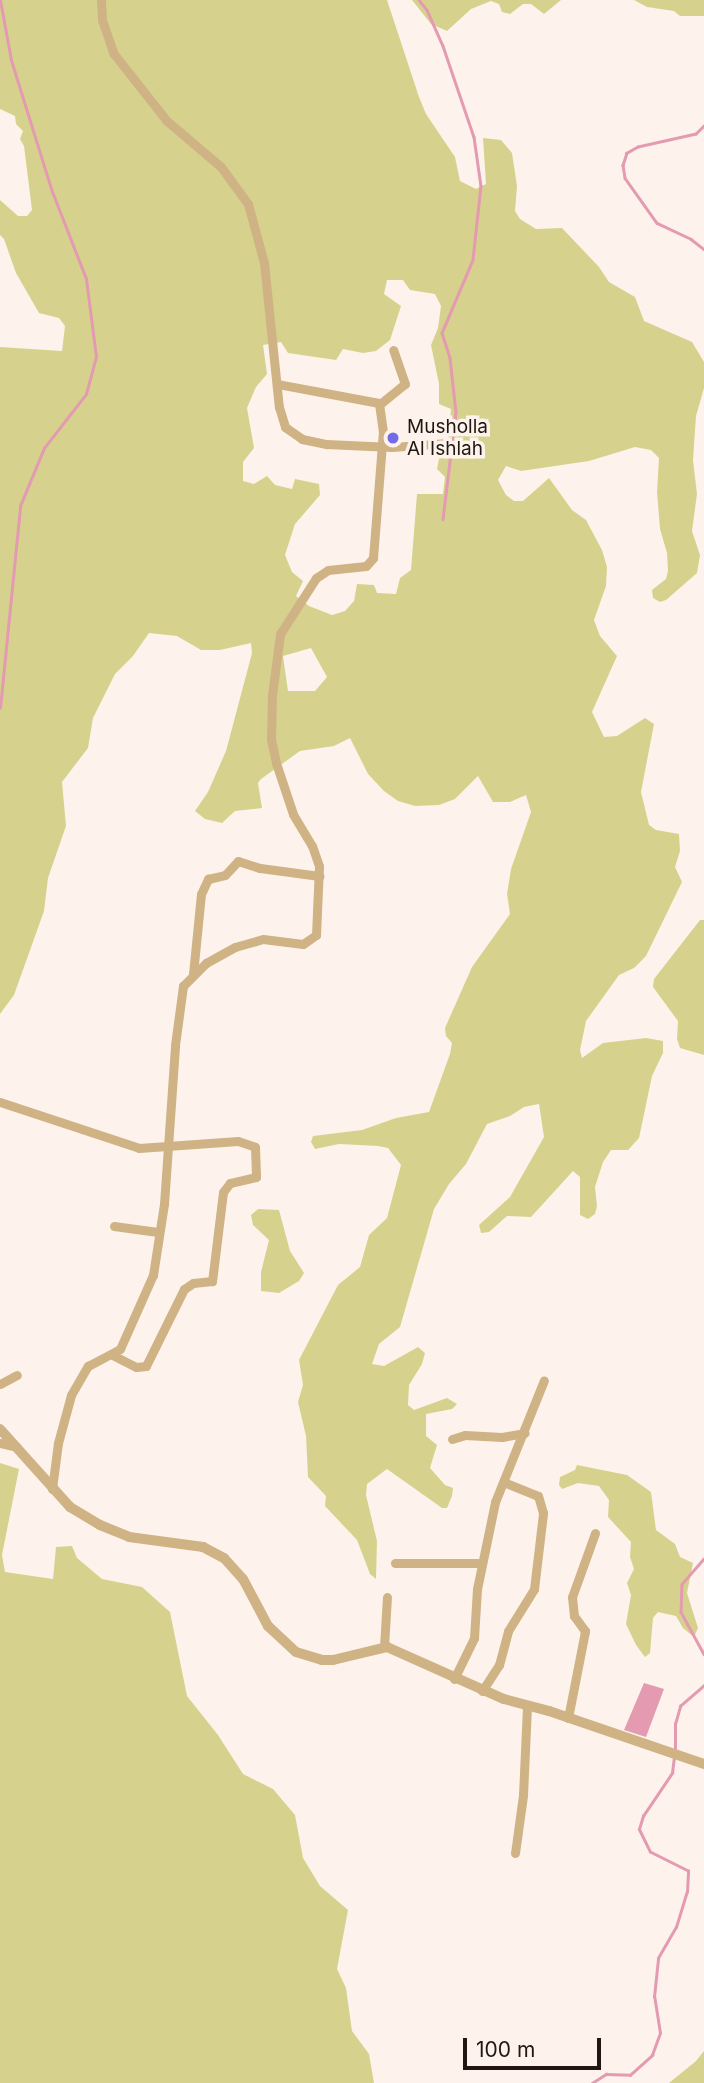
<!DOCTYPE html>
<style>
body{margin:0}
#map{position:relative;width:704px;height:2083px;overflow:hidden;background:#fdf3ec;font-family:Inter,sans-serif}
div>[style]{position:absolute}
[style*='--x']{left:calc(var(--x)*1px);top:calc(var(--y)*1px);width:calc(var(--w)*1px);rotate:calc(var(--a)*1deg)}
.green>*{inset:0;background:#d6d28d}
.water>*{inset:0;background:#e49ab0}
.stream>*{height:2.5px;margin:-1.25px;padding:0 1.25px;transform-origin:1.25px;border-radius:1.25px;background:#e49ab0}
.minor>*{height:9px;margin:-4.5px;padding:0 4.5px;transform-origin:4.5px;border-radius:4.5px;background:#cfb385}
.tertiary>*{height:10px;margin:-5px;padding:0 5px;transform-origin:5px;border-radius:5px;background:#cfb385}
.dots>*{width:19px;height:19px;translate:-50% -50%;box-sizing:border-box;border:4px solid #fdf3ec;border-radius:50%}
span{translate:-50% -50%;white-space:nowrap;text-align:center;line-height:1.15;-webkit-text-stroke:7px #fdf3ec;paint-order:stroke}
.poi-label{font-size:19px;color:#201712}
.left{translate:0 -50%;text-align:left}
.scale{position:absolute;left:463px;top:2038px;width:138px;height:32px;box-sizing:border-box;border:4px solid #201712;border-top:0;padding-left:9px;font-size:21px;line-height:24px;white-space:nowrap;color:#201712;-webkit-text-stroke:5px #fdf3ec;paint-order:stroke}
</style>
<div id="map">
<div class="green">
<div style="clip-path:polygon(evenodd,0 0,387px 0,419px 97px,426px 114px,455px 157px,460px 181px,476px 189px,486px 184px,483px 138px,501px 140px,512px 153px,517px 186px,515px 211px,520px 219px,536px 229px,562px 228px,599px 267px,609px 282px,635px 297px,644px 321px,692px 342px,704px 362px,704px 388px,696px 416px,693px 460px,697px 494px,692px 531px,700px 555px,697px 573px,666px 600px,660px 602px,653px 598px,652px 590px,666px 579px,668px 571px,667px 553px,660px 529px,657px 492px,659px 458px,651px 450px,635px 447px,589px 461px,521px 471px,506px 466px,498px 480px,506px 495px,514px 501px,523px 501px,549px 478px,572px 510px,586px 520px,602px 550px,607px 567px,606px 586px,594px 620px,600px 636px,617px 656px,592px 712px,604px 737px,617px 736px,645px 718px,654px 724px,641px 792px,649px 825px,656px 830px,679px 834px,680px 851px,675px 867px,682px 882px,646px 956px,634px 968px,619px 975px,586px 1021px,580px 1050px,582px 1058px,603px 1043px,646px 1038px,663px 1041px,663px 1053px,652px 1076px,639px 1138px,628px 1150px,611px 1150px,603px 1162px,595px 1187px,597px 1206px,595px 1214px,588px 1219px,580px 1215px,580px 1177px,573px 1171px,531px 1217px,507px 1216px,489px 1232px,481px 1233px,479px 1225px,510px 1197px,544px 1137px,539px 1104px,524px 1107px,510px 1116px,487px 1124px,466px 1164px,449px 1184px,434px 1209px,400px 1327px,379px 1344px,372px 1364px,384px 1366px,418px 1347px,425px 1353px,422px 1364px,409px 1385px,408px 1405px,414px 1410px,447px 1398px,457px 1404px,452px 1409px,426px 1414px,426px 1436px,437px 1445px,430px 1468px,445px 1485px,453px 1488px,452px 1496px,447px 1508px,442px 1508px,387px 1469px,367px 1484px,366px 1495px,377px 1541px,376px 1579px,370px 1574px,357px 1540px,325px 1506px,326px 1496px,308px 1477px,306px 1436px,298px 1402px,303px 1385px,299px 1360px,338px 1285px,360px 1267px,369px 1235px,387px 1218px,401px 1165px,388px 1148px,378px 1146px,339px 1144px,315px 1149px,311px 1142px,313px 1136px,362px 1130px,396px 1118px,429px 1112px,450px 1054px,452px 1043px,446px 1036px,445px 1028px,472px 967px,510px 914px,507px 894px,511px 869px,531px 812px,526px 795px,510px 802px,493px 802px,478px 776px,455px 799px,439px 805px,415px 806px,398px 801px,384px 791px,368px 774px,350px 738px,334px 746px,300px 751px,261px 779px,258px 783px,262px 808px,235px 811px,222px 823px,205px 819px,195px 811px,208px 792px,226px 751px,252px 653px,251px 643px,220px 650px,201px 650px,177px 636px,149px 633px,133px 656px,115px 674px,93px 718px,88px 748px,62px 782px,66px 826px,48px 878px,44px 911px,14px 995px,0 1014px,0 347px,62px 351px,65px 326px,59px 318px,39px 313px,16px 273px,4px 239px,0 235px,0 200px,18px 216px,27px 216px,32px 210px,24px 146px,20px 139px,23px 131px,16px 124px,15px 116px,0 109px,0 0,387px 280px,403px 280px,410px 290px,435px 294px,441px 306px,438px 328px,431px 345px,439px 384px,439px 404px,451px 409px,447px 450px,440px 454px,437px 469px,445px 477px,443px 494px,417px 494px,411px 570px,400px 578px,396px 594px,377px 593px,374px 585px,357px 584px,354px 601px,345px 611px,332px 615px,309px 606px,296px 596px,303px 581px,292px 572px,285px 555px,295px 524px,320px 495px,319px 484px,295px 479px,292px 489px,275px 485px,267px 476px,254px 484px,243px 481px,243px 462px,254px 448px,247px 408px,256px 387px,267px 374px,263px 345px,281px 342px,288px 353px,336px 360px,343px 349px,363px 353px,376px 351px,390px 340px,401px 306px,384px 294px,387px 280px,0 0,311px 648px,327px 677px,315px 691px,288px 691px,283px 656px,311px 648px)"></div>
<div style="clip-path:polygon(412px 0,561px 0,544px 14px,531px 4px,523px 4px,510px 14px,502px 12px,499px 4px,491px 1px,471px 9px,447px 31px,431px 24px)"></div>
<div style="clip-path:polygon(634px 0,704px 0,704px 16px,680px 16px,674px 11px,647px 7px)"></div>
<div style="clip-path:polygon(700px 920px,704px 920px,704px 1055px,680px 1048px,677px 1039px,678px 1021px,653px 987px,654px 979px)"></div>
<div style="clip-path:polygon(258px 1209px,279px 1210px,290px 1251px,304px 1273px,299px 1281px,279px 1293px,261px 1291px,261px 1272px,269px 1240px,253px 1225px,251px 1215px)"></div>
<div style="clip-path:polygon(0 1463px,19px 1469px,2px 1555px,5px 1572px,53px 1579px,56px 1547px,72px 1546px,77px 1558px,102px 1579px,142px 1587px,170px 1612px,187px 1696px,218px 1735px,243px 1774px,273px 1789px,295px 1815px,303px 1858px,320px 1886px,348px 1910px,337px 1969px,346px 1988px,352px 2031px,369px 2054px,374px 2083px,0 2083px)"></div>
<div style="clip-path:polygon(577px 1465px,627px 1475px,651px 1492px,656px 1530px,675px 1544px,680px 1557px,693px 1563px,687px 1593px,698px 1628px,694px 1637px,683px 1628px,676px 1616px,658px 1612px,653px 1618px,650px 1653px,645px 1657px,636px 1645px,626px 1624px,631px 1595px,627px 1583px,634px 1569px,630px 1557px,631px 1542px,608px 1517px,609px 1500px,599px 1486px,578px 1483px,562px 1489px,559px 1485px,560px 1477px,575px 1470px)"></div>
<div style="clip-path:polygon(704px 2051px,704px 2083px,669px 2083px,696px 2061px)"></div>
</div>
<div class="water">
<div style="clip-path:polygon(644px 1683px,664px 1689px,646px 1737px,624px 1730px)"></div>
</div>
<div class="stream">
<div style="--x:419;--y:0;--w:13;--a:51"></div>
<div style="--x:427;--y:10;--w:39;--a:66"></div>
<div style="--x:443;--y:46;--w:96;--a:71.2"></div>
<div style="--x:474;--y:137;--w:49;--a:81.9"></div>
<div style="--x:481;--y:186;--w:74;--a:96.2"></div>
<div style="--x:473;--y:260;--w:79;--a:113"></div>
<div style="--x:442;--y:333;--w:26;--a:72"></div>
<div style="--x:450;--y:358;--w:54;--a:83.7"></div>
<div style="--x:456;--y:412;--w:108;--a:96.9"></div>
<div style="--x:704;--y:126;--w:11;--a:135"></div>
<div style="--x:696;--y:134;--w:59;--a:167.4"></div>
<div style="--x:638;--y:147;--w:13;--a:151"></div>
<div style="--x:627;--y:153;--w:13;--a:108"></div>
<div style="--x:623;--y:165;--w:13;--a:81"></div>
<div style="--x:625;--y:178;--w:55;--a:54.6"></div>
<div style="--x:657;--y:223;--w:38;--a:25"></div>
<div style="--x:691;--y:239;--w:16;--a:38"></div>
<div style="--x:0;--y:708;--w:203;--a:-84.3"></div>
<div style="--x:20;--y:506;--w:63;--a:-67.5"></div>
<div style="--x:44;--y:448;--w:68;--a:-52.1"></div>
<div style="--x:86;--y:394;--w:38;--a:-75"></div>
<div style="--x:96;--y:357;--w:79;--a:-97.3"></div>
<div style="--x:86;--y:279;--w:93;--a:-111.3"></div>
<div style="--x:52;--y:192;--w:138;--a:-107.3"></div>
<div style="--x:11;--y:60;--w:61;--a:-100.4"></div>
<div style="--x:704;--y:1559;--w:33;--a:131"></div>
<div style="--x:682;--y:1584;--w:28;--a:92"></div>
<div style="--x:681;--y:1612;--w:48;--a:61.3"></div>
<div style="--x:675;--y:1750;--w:26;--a:-90"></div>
<div style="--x:675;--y:1724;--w:19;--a:-74"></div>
<div style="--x:680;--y:1706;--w:32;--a:-41"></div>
<div style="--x:592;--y:2083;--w:17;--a:-33"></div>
<div style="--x:606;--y:2074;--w:24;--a:2"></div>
<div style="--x:630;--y:2075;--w:30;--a:-42"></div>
<div style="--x:652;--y:2055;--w:23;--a:-70"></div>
<div style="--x:660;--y:2033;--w:36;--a:-99"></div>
<div style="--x:654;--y:1997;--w:39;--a:-84"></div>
<div style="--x:658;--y:1958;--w:36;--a:-60"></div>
<div style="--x:676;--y:1927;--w:37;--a:-73"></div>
<div style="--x:687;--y:1892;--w:21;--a:-87"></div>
<div style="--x:688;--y:1871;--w:42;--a:-153.4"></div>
<div style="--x:650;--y:1852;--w:25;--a:-116"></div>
<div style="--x:639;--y:1829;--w:14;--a:-73"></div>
<div style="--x:643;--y:1816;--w:52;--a:-56"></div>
<div style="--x:672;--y:1773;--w:16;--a:-83"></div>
</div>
<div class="minor">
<div style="--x:101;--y:0;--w:20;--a:87"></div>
<div style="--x:102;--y:20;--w:36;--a:71"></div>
<div style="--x:114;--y:54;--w:85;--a:51.7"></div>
<div style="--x:167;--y:121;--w:71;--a:40.4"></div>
<div style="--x:221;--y:167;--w:46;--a:53.9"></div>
<div style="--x:248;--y:204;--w:61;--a:74.8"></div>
<div style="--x:264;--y:263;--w:145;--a:84.1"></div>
<div style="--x:279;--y:407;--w:21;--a:73"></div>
<div style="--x:285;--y:427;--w:21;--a:35"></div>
<div style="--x:302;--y:439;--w:25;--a:12"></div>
<div style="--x:326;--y:444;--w:66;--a:2.6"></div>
<div style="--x:392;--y:447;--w:56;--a:-4.1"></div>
<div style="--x:380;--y:404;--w:32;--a:-39"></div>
<div style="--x:405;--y:384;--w:36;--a:-109"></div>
<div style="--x:193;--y:974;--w:80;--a:-84.3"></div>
<div style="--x:201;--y:894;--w:17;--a:-65"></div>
<div style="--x:208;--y:879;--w:17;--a:-13"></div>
<div style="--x:225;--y:875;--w:19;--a:-47"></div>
<div style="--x:238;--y:861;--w:23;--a:18"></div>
<div style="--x:260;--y:868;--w:60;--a:7.7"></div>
<div style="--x:0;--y:1102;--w:146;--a:18.3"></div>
<div style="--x:139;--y:1148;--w:99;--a:-4"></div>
<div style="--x:238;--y:1141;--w:18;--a:19"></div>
<div style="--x:255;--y:1147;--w:30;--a:88"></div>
<div style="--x:256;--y:1177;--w:27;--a:167"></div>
<div style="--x:230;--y:1183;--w:11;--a:128"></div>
<div style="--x:223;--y:1192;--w:90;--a:97"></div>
<div style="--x:212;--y:1281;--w:19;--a:174"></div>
<div style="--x:193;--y:1283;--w:11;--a:146"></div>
<div style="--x:184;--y:1289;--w:86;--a:116.3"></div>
<div style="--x:146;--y:1366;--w:10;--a:174"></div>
<div style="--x:136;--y:1367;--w:27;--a:-153"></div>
<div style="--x:114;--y:1226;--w:44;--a:7.8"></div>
<div style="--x:0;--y:1384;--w:19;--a:-28"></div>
<div style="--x:452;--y:1439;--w:14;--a:-17"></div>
<div style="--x:465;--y:1435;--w:37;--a:3"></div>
<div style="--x:502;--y:1437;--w:23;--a:-10"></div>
<div style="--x:0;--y:1443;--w:17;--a:13"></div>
<div style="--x:52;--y:1489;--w:46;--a:-82.6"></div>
<div style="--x:58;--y:1443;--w:50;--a:-74.8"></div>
<div style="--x:71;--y:1395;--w:34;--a:-60"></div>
<div style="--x:88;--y:1366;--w:36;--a:-28"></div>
<div style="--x:120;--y:1349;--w:81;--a:-66"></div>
<div style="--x:153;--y:1275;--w:72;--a:-81.2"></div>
<div style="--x:164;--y:1204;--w:159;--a:-86"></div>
<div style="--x:175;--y:1045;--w:60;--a:-82.3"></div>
<div style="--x:183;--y:986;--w:33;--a:-45"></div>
<div style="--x:206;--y:963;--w:33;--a:-29"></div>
<div style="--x:235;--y:947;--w:29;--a:-16"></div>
<div style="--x:263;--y:939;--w:40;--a:7.1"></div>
<div style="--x:303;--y:944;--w:16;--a:-35"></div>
<div style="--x:316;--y:935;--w:69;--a:-87.5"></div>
<div style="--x:319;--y:866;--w:21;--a:-109"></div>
<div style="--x:312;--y:846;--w:37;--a:-121"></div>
<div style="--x:293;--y:814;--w:54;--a:-108.4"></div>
<div style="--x:276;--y:763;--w:24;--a:-102"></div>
<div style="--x:271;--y:740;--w:45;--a:-88.7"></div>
<div style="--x:272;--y:695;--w:62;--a:-82.5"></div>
<div style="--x:280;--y:634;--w:67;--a:-57.3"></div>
<div style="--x:316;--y:578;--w:14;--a:-34"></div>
<div style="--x:328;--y:570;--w:38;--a:-6"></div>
<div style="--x:366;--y:566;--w:11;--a:-49"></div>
<div style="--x:373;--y:558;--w:126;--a:-85.5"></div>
<div style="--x:383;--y:432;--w:29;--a:-98"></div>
<div style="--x:379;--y:403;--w:104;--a:-169.4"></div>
<div style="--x:395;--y:1563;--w:86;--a:0"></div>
<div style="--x:384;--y:1647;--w:50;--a:-86.6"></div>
<div style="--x:454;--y:1679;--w:46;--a:-64"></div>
<div style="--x:474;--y:1638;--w:49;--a:-86.5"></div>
<div style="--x:477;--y:1589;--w:89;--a:-78.3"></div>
<div style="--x:495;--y:1502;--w:131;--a:-68.1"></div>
<div style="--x:482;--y:1691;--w:31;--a:-57"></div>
<div style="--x:499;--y:1665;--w:35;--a:-75"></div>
<div style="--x:508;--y:1631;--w:49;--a:-58.2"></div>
<div style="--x:534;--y:1589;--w:77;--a:-83.2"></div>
<div style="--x:543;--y:1513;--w:18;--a:-106"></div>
<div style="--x:538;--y:1496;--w:37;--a:-158"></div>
<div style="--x:568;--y:1718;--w:89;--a:-78.9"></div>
<div style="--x:585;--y:1631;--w:19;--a:-126"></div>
<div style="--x:574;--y:1616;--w:19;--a:-96"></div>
<div style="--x:572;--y:1597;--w:68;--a:-70.2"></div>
<div style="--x:515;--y:1853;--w:59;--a:-82.1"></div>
<div style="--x:523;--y:1795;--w:89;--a:-87.4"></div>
</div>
<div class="tertiary">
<div style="--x:0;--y:1429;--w:105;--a:48.1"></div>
<div style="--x:70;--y:1507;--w:35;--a:31"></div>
<div style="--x:100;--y:1525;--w:31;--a:22"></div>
<div style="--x:129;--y:1537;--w:75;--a:7.7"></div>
<div style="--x:203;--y:1547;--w:24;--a:28"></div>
<div style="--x:224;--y:1558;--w:28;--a:48"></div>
<div style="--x:243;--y:1579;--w:53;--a:62"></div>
<div style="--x:268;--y:1626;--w:38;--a:43"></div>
<div style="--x:296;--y:1652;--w:27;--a:17"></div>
<div style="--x:322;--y:1660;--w:11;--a:0"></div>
<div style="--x:333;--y:1660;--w:56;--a:-13.5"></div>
<div style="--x:387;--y:1647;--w:128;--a:24"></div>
<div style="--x:504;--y:1699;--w:47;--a:14.9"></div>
<div style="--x:549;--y:1711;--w:164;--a:18.9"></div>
</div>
<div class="dots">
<div style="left:393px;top:438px;background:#726ce7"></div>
</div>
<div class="poi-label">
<span class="left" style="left:407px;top:438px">Musholla<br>Al Ishlah</span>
</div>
<div class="scale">100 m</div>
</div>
